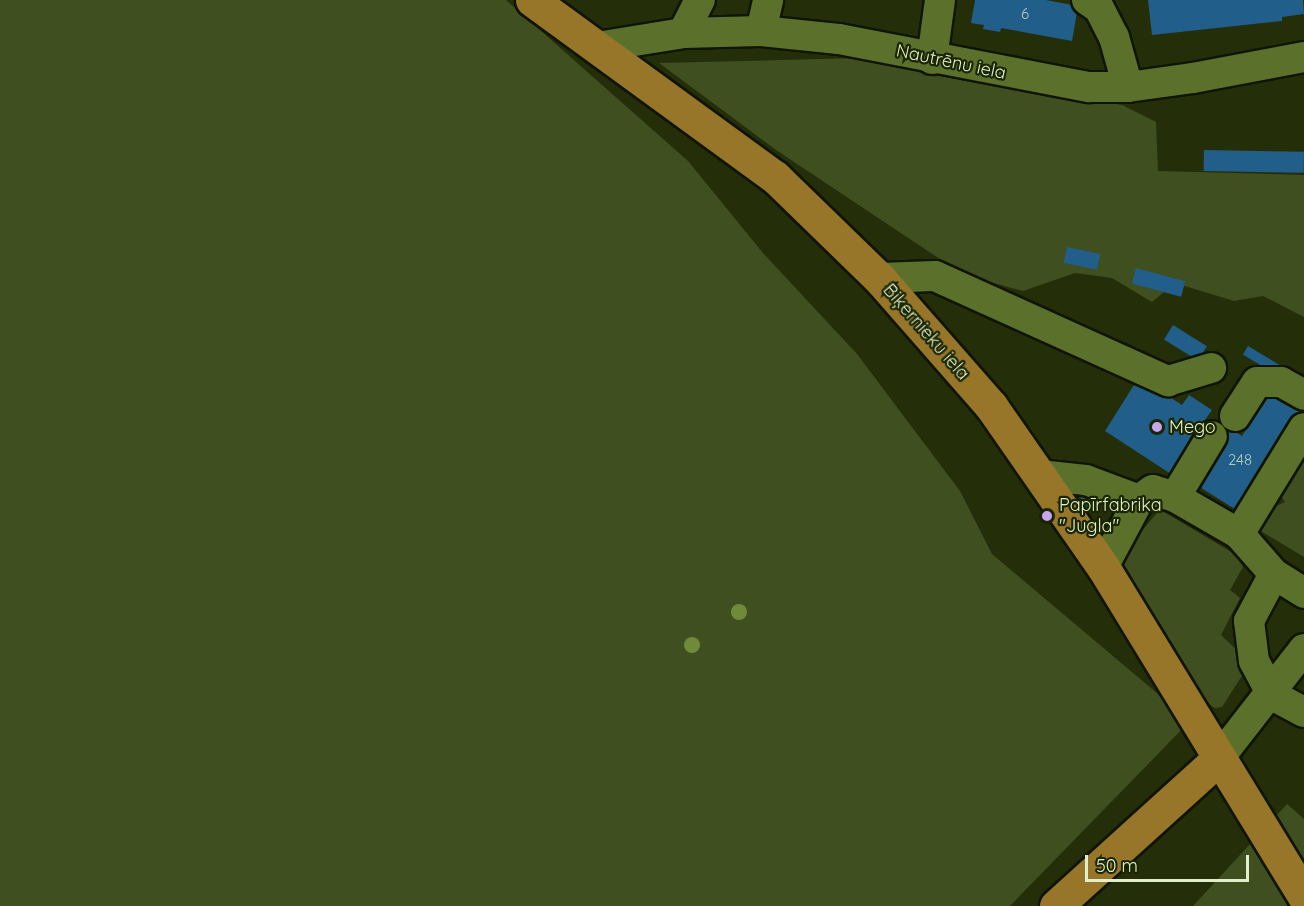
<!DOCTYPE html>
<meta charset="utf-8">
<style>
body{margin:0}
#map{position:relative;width:1304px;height:906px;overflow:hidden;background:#242f09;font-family:Quicksand,sans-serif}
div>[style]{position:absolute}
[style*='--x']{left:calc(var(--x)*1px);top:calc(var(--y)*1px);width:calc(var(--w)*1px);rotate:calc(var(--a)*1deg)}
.green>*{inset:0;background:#3f4f1f}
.building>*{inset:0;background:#215e8a;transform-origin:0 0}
.roads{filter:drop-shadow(2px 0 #0f1502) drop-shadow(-2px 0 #0f1502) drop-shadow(0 2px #0f1502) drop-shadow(0 -2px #0f1502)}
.minor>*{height:30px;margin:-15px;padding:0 15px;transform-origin:15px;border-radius:15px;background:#5b712b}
.major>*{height:33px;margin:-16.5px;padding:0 16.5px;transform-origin:16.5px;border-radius:16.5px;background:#97762a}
.trees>*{width:16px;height:16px;margin:-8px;border-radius:50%;background:#708a39}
.dots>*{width:16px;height:16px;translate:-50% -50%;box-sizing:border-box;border:3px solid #1a2501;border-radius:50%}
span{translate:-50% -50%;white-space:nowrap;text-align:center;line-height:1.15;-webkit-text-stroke:4.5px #1a2501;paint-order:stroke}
.number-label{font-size:15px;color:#b0caba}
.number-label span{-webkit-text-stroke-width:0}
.street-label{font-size:18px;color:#e0eeca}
.poi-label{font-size:18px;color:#e0eeca}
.left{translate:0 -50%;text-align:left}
.scale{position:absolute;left:1085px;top:855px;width:164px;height:27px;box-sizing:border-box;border:3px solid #e0eeca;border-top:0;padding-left:8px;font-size:18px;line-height:21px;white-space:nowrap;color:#e0eeca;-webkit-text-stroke:4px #1a2501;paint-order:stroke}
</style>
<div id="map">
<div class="green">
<div style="clip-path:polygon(0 0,506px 0,688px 161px,763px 253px,857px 354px,960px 491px,992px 554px,1190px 721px,1010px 906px,0 906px)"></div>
<div style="clip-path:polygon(860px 58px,1122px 105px,1156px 122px,1158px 171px,1304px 175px,1304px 317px,1263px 296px,1234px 301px,1175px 283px,1152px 302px,1112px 278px,1075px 273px,1023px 291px,964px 275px,779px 152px,659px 63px)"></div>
<div style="clip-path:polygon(1304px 445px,1304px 557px,1244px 521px,1285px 502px,1274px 484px)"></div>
<div style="clip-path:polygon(1164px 512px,1238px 556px,1243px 567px,1230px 590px,1240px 598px,1221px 635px,1243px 656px,1245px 671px,1222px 707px,1215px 708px,1200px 698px,1125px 572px,1120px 556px,1157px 513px)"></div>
<div style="clip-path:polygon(1287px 804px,1304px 819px,1304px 906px,1193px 906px)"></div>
</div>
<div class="building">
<div style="clip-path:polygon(975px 0,1046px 0,1078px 6px,1072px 41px,1001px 28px,1000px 32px,983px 29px,984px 25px,971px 23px)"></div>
<div style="clip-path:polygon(1148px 0,1303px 0,1304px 14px,1282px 17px,1282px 21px,1152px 35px)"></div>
<div style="left:1204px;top:150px;width:100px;height:21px;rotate:1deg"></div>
<div style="left:1067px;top:247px;width:34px;height:16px;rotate:12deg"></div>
<div style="left:1136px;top:268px;width:51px;height:16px;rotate:15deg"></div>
<div style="left:1173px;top:325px;width:40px;height:17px;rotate:32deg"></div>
<div style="left:1248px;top:346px;width:37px;height:10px;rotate:31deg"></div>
<div style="clip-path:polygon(1139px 377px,1182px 405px,1189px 395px,1212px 410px,1205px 420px,1208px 422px,1174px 476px,1105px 431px)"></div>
<div style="clip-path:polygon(1269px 392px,1301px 411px,1238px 511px,1195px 484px,1229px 428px,1242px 436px)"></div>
<div style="left:1086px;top:491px;width:20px;height:8px;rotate:57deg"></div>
</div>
<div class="roads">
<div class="minor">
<div style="--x:1087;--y:0;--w:14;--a:34"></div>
<div style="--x:1099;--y:8;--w:33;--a:63"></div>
<div style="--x:1114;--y:37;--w:52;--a:74.4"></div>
<div style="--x:761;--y:31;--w:32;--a:-77"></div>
<div style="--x:683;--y:33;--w:37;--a:-63"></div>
<div style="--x:597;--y:47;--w:87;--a:-9.2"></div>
<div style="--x:683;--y:33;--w:78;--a:-1.5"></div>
<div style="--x:761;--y:31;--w:78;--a:5.9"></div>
<div style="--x:839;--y:39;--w:255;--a:10.9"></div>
<div style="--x:1089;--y:87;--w:39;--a:0"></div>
<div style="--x:1128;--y:87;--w:66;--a:-7.9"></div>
<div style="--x:1193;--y:78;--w:113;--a:-10.7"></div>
<div style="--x:932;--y:59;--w:60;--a:-82.3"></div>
<div style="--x:879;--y:278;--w:56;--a:-2"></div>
<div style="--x:935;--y:276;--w:256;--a:24.3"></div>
<div style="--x:1168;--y:381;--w:45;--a:-16.8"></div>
<div style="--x:1235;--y:416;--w:40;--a:-57.1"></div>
<div style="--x:1257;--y:382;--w:24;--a:0"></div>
<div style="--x:1281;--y:382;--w:26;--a:29"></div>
<div style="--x:1039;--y:475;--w:47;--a:6.1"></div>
<div style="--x:1086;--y:480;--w:57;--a:20.7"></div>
<div style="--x:1175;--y:497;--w:71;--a:-58.8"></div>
<div style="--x:1239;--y:534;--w:124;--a:-58.5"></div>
<div style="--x:1103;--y:567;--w:76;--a:-61.8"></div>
<div style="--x:1139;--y:500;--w:17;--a:-36"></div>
<div style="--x:1153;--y:490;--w:23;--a:18"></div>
<div style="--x:1175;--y:497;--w:74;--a:30"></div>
<div style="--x:1239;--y:534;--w:53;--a:48.8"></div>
<div style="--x:1274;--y:574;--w:36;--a:32"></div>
<div style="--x:1274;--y:574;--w:53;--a:118"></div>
<div style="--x:1249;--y:621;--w:40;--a:82.9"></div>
<div style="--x:1254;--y:661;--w:38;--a:62"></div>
<div style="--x:1272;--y:695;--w:36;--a:28"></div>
<div style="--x:1219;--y:758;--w:138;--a:-52.1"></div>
</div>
<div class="major">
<div style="--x:532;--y:0;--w:301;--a:36.1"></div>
<div style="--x:775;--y:177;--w:145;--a:44.2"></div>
<div style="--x:879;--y:278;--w:170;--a:48.8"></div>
<div style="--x:991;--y:406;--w:196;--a:55.2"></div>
<div style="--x:1103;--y:567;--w:386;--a:58.6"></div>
<div style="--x:1056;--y:906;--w:220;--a:-42.2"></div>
</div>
</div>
<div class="trees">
<div style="left:739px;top:612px"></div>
<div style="left:692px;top:645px"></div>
</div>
<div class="dots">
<div style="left:1157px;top:427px;background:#c7a6ef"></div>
<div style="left:1047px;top:516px;background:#c7a6ef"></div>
</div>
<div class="number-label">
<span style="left:1025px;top:14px">6</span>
<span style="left:1240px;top:460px">248</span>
</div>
<div class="street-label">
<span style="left:951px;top:62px;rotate:12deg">Nautrēnu iela</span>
<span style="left:926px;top:332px;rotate:49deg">Biķernieku iela</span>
</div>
<div class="poi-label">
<span class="left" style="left:1169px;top:427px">Mego</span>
<span class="left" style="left:1059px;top:516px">Papīrfabrika<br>"Jugla"</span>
</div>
<div class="scale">50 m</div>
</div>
